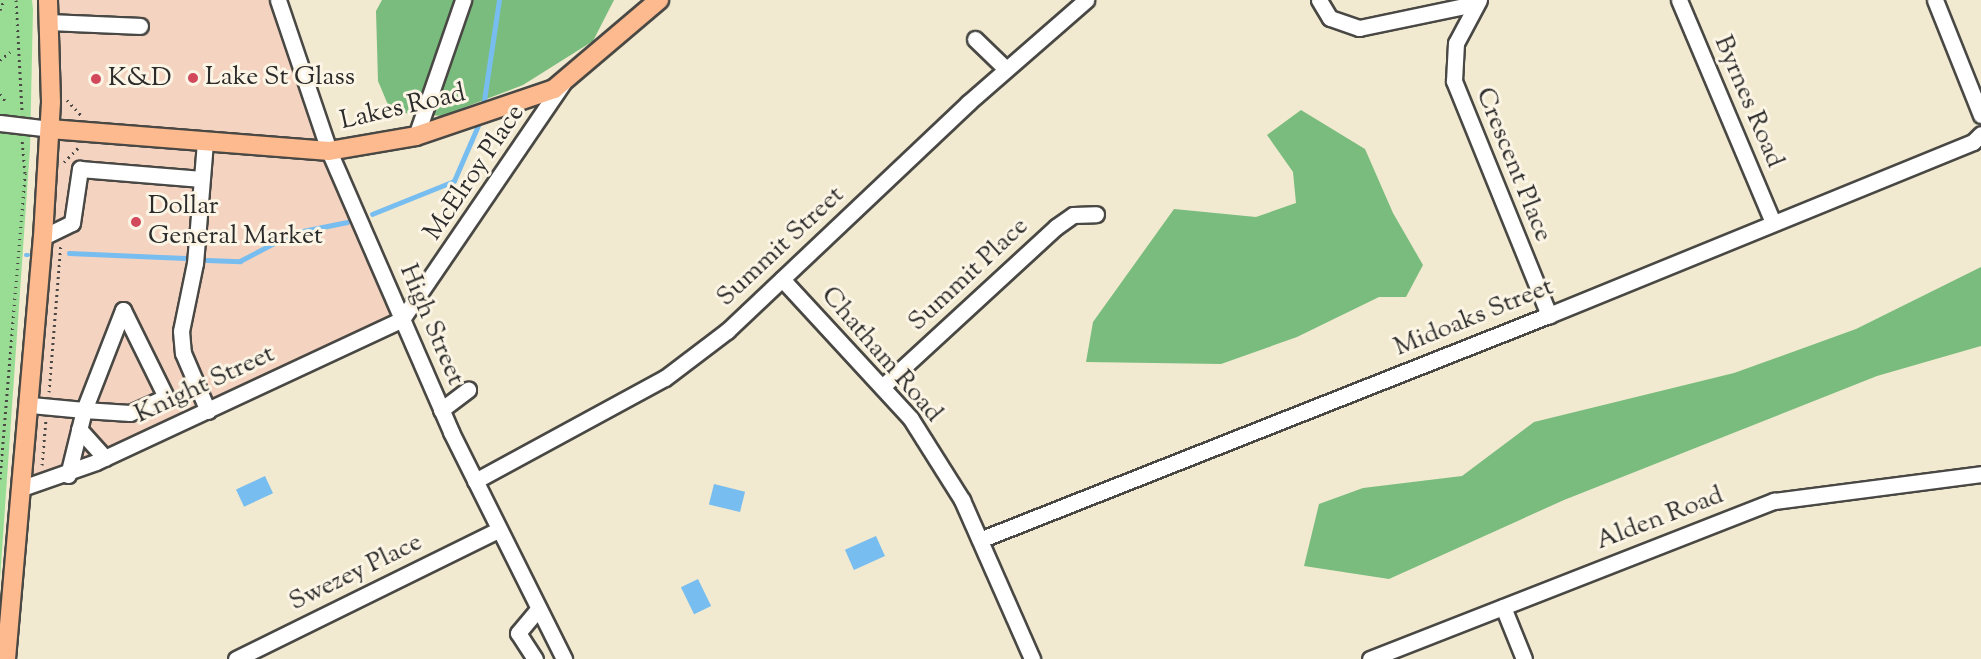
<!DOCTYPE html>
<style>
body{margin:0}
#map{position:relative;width:1981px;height:659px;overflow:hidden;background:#f1ead0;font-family:"Sorts Mill Goudy",serif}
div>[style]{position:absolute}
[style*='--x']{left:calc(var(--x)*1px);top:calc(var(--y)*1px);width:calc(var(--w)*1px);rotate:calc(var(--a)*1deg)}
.built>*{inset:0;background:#f4d3c0}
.green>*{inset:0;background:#99dd95}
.forest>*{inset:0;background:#7abc7e}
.water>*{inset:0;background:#78bdef;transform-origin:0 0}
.stream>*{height:4.5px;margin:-2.25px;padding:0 2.25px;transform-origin:2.25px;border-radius:2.25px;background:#78bdef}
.path>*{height:3px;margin-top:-1.5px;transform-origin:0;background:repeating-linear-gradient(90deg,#494844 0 1.5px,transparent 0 6px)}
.roads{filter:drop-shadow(2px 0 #494844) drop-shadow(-2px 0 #494844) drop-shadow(0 2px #494844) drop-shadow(0 -2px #494844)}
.minor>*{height:15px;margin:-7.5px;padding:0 7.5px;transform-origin:7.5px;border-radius:7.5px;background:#fff}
.major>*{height:18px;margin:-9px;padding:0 9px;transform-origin:9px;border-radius:9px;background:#fcba8e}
.dots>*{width:16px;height:16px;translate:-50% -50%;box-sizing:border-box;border:3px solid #fcf5e5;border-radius:50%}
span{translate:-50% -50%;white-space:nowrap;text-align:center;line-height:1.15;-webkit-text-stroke:6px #fcf5e5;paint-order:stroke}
.poi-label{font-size:26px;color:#2b2b2b}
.left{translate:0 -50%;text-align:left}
.street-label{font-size:26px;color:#2b2b2b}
</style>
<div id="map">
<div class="built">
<div style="clip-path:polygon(48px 0,278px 0,402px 319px,25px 487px)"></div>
</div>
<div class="green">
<div style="clip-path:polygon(0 0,32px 0,33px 9px,30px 148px,0 579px)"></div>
</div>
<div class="forest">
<div style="clip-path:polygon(382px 0,614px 0,593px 41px,523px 85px,442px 116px,391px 112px,378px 81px,376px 11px)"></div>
<div style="clip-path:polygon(1301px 110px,1365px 149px,1393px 213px,1423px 265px,1406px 297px,1379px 297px,1297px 337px,1221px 364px,1086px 362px,1093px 322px,1174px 209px,1256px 217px,1296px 203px,1293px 172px,1267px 135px)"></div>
<div style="clip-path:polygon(1981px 267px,1981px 346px,1877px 376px,1564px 500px,1389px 579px,1304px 566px,1319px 504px,1363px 488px,1462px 476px,1534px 422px,1734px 373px,1856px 329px)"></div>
</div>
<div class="water">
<div style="left:265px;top:476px;width:19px;height:32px;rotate:65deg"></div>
<div style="left:714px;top:484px;width:32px;height:21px;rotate:14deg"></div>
<div style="left:876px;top:536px;width:22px;height:34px;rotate:66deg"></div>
<div style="left:698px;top:579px;width:30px;height:19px;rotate:64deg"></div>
</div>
<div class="stream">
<div style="--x:483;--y:107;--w:108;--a:-81.5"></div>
<div style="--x:372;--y:214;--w:88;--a:-21.9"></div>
<div style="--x:454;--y:181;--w:65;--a:-66.6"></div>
<div style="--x:69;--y:253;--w:116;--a:2.5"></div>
<div style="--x:26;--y:255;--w:2;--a:0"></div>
<div style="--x:207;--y:260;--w:33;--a:2"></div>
<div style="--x:240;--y:261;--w:60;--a:-27.8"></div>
<div style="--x:293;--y:233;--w:55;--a:-11.5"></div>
</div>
<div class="path">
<div style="--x:16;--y:0;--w:112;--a:86.9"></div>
<div style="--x:0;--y:10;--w:11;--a:-68"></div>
<div style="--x:0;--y:60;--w:13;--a:-39"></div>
<div style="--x:0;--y:94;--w:11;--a:52"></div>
<div style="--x:67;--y:100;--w:21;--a:47"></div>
<div style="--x:64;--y:162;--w:20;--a:-45"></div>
<div style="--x:49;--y:392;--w:149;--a:-85.4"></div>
<div style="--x:42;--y:465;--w:46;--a:-85"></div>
<div style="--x:0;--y:479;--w:307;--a:-85.3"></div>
<div style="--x:25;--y:173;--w:34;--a:-95"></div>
</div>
<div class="roads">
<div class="minor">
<div style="--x:278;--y:0;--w:159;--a:71.3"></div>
<div style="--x:329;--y:151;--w:306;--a:66.5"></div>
<div style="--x:451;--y:432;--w:254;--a:63.5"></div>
<div style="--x:1319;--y:0;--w:21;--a:59"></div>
<div style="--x:1330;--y:18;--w:31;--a:19"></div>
<div style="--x:1359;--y:28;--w:117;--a:-11.8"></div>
<div style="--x:1479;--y:0;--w:49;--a:118.1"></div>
<div style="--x:1456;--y:43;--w:38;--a:93"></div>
<div style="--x:1454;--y:81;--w:253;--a:67.9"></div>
<div style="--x:1679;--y:0;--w:241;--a:67.1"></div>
<div style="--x:1935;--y:0;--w:124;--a:68.2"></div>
<div style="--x:50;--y:22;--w:90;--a:2.5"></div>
<div style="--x:975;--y:39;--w:43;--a:44.1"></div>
<div style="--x:0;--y:123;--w:50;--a:6.8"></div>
<div style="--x:416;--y:136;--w:144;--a:-70.9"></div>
<div style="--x:205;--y:142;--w:121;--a:94.7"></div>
<div style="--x:195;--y:263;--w:69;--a:101.6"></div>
<div style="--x:181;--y:331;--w:22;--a:85"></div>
<div style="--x:183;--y:353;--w:63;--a:66.7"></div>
<div style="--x:43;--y:237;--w:32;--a:-26"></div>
<div style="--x:72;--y:223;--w:55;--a:-81.6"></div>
<div style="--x:80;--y:169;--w:122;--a:4.7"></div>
<div style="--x:782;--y:279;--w:190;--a:47.3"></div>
<div style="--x:911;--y:419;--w:96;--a:57.8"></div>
<div style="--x:962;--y:500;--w:174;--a:66.2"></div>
<div style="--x:882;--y:387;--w:236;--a:-42.6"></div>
<div style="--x:1056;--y:227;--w:21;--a:-35"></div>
<div style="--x:1073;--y:215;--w:23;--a:-2"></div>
<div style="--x:31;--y:405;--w:53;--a:5.4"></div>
<div style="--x:84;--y:410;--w:46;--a:3.7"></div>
<div style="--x:130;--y:413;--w:39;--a:-24"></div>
<div style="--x:166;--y:397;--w:97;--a:-116.3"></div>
<div style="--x:123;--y:310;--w:107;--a:111.3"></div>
<div style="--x:84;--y:410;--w:67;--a:103.8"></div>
<div style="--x:441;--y:410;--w:34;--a:-37"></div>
<div style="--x:79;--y:429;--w:39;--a:48"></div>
<div style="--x:475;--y:481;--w:216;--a:-28.5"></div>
<div style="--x:665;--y:378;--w:78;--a:-37.2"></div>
<div style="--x:727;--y:331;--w:332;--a:-43.4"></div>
<div style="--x:968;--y:103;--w:157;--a:-41.1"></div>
<div style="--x:25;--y:487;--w:75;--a:-19.4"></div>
<div style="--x:96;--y:462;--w:338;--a:-25"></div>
<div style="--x:402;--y:319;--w:286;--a:-55.7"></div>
<div style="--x:982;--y:539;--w:610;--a:-21.56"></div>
<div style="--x:1549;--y:315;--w:458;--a:-22.2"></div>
<div style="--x:1973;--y:142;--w:11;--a:-45"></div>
<div style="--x:1503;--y:607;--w:56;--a:68"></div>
<div style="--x:236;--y:659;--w:292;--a:-26.2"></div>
<div style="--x:535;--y:659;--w:31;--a:-123"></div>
<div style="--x:518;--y:633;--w:31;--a:-50"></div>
<div style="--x:1370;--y:659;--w:434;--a:-21.4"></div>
<div style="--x:1774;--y:501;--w:209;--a:-7.4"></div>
</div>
<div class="major">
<div style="--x:50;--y:129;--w:280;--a:4.5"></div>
<div style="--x:329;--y:151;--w:88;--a:-9.8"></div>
<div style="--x:416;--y:136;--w:146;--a:-18.8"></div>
<div style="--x:554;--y:89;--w:138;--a:-40.3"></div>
<div style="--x:6;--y:659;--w:424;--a:-85"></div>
<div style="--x:43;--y:237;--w:135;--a:-86.6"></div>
<div style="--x:51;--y:102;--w:102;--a:-91.7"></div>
</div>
</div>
<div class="dots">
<div style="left:193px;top:78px;background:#d1495b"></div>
<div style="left:96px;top:79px;background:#d1495b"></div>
<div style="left:136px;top:222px;background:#d1495b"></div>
</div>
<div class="poi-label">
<span class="left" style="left:205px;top:78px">Lake St Glass</span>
<span class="left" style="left:108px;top:79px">K&amp;D</span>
<span class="left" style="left:148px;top:222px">Dollar<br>General Market</span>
</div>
<div class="street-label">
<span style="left:1748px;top:102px;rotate:67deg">Byrnes Road</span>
<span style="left:403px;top:108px;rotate:-13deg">Lakes Road</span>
<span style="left:1513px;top:165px;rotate:68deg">Crescent Place</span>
<span style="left:475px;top:173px;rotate:-56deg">McElroy Place</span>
<span style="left:781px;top:247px;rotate:-43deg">Summit Street</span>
<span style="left:969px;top:275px;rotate:-43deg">Summit Place</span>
<span style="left:1474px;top:318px;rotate:-22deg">Midoaks Street</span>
<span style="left:431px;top:325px;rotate:67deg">High Street</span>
<span style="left:881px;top:355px;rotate:49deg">Chatham Road</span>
<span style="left:205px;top:385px;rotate:-25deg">Knight Street</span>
<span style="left:1660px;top:519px;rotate:-21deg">Alden Road</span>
<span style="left:356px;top:573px;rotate:-26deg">Swezey Place</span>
</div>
</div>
